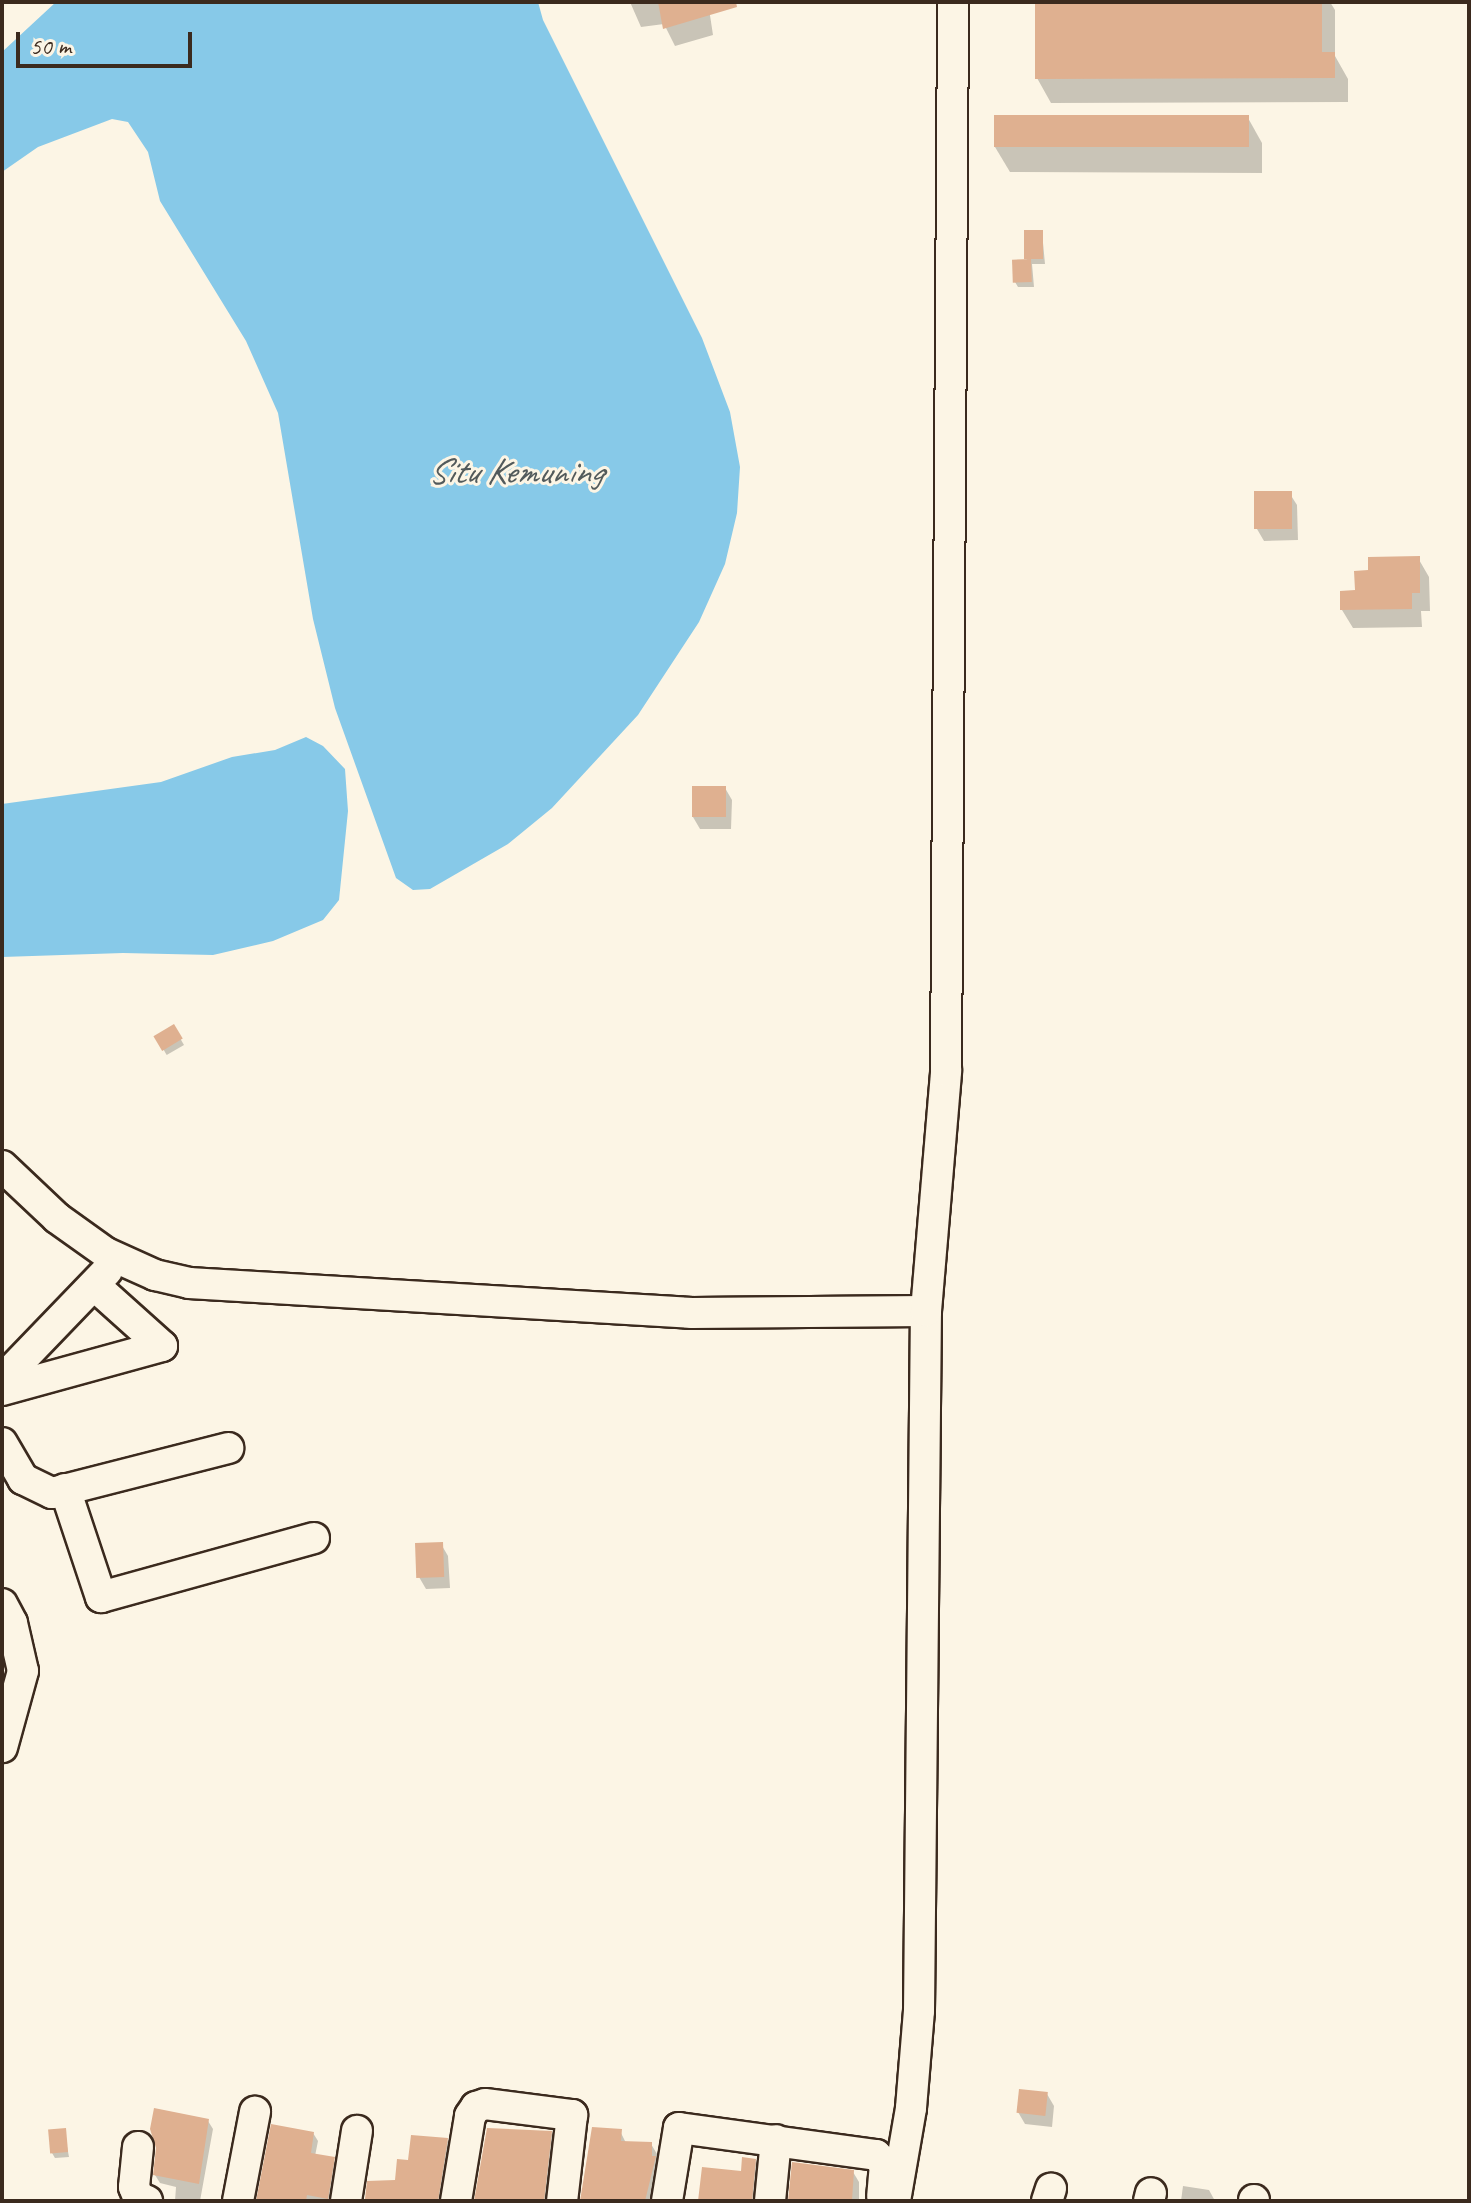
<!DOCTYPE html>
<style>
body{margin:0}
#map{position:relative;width:1471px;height:2203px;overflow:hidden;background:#fcf5e5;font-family:Caveat,sans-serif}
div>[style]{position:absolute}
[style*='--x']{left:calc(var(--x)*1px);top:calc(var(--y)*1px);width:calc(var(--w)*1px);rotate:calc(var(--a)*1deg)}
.water>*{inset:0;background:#87c9e8}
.shadow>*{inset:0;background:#0003;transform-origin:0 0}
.building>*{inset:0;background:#dfb090;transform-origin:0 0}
.roads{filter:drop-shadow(2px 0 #3b2a1e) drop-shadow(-2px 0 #3b2a1e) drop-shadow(0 2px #3b2a1e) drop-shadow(0 -2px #3b2a1e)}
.minor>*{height:30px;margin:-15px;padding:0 15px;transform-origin:15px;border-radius:15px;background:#fcf5e5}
span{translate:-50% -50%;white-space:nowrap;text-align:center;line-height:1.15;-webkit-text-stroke:6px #fcf5e5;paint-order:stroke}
.water-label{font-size:36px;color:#525a5b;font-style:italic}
.frame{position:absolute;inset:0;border:4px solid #3b2a1e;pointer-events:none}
.scale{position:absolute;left:16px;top:32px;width:176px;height:36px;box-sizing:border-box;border:4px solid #3b2a1e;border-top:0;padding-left:10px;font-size:24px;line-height:28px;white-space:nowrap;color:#3b2a1e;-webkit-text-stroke:6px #fcf5e5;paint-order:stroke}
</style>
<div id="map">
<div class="water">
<div style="clip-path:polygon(56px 2px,538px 2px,543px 20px,702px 338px,730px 412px,740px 467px,737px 513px,725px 564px,699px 622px,638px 715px,552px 808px,508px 844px,430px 889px,413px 890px,396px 878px,335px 708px,313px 619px,278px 413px,246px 341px,160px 201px,148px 152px,128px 122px,112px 119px,38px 147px,2px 172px,2px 52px)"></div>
<div style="clip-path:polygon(306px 737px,323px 746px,345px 769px,348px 811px,339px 900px,323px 920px,273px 941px,213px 955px,123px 953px,2px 957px,2px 804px,161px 782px,232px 757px,275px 750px)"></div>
</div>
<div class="shadow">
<div style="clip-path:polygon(630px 2px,708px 2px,713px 35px,675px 46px,664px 24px,641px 27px)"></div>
<div style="clip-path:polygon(1037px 2px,1330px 2px,1335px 10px,1335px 56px,1348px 79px,1348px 102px,1051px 103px,1037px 78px)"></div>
<div style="clip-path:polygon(1248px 118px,1262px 143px,1262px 173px,1010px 172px,995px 147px)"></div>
<div style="clip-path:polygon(1042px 232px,1045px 264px,1032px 264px,1034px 287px,1018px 287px,1015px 282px)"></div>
<div style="clip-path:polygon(1290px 494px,1297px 505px,1298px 540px,1264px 541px,1257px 529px)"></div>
<div style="clip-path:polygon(1418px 558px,1429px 577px,1430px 611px,1421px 611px,1422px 627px,1353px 628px,1342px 610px,1357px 592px)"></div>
<div style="clip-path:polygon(725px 788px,732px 800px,731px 829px,700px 829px,693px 817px)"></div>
<div style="left:173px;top:1026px;width:22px;height:20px;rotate:60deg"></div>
<div style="clip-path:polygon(441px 1544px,448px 1556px,450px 1588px,426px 1589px,419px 1577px)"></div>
<div style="clip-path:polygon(1047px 2094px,1054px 2106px,1052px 2127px,1025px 2124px,1018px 2112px)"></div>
<div style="clip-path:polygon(208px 2121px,213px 2129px,200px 2201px,175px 2201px,176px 2187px,160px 2183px,155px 2175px)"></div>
<div style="clip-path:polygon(64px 2130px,69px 2157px,55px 2158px,52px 2153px)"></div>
<div style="clip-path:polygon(620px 2131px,626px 2143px,651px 2144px,657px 2154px,661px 2168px,655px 2201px,582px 2201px)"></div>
<div style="clip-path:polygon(313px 2133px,318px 2141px,315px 2156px,333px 2159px,338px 2167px,334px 2201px,258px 2201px)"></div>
<div style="clip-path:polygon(551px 2133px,557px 2143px,550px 2201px,476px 2201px)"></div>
<div style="clip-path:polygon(447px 2140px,451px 2148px,443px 2201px,365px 2201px,369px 2183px,397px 2181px,410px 2162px)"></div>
<div style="clip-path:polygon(755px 2161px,760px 2170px,759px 2201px,700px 2201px,743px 2173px)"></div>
<div style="clip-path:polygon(853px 2172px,859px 2182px,859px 2201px,788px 2201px)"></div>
<div style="clip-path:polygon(1183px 2186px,1209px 2190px,1215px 2201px,1181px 2201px)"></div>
</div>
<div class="building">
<div style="clip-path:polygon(658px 2px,736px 2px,737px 7px,663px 29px)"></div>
<div style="clip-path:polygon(1035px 2px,1322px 2px,1322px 52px,1335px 52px,1335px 78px,1035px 79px)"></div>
<div style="left:994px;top:115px;width:255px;height:32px"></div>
<div style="left:1024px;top:230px;width:19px;height:29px"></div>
<div style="left:1031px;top:259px;width:23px;height:19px;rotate:88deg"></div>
<div style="left:1292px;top:491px;width:38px;height:38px;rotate:90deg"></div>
<div style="clip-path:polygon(1420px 556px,1420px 593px,1412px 593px,1412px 609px,1340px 610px,1340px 591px,1355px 590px,1354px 571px,1368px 570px,1368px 557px)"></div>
<div style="left:692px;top:786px;width:34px;height:31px"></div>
<div style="left:174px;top:1024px;width:17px;height:24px;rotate:59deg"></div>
<div style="left:443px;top:1542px;width:35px;height:28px;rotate:88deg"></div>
<div style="left:1019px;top:2089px;width:29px;height:24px;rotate:6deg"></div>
<div style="clip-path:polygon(154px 2108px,209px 2119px,199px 2184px,153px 2175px,156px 2148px,150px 2129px)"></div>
<div style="clip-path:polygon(271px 2124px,314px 2132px,311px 2153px,335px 2157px,328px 2199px,307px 2195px,306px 2201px,256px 2201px)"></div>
<div style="clip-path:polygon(592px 2127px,622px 2129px,621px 2141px,652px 2142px,652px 2156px,656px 2156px,645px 2201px,580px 2201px)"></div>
<div style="left:66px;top:2128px;width:24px;height:18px;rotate:85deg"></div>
<div style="clip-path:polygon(487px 2128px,552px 2131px,544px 2201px,474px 2201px)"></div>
<div style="clip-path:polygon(411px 2135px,448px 2138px,438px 2201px,365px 2199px,367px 2181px,395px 2180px,397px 2159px,408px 2160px)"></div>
<div style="clip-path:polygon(742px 2157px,756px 2159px,752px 2201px,698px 2201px,702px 2167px,741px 2171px)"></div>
<div style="clip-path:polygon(792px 2162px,854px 2170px,852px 2201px,788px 2201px)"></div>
</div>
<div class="roads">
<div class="minor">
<div style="--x:2;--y:1166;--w:76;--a:43.4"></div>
<div style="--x:57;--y:1218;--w:60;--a:35.5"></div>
<div style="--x:106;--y:1253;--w:54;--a:24.2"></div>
<div style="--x:155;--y:1275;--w:35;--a:13"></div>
<div style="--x:189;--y:1283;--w:504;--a:3.41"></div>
<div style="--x:692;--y:1313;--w:234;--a:-0.5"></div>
<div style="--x:2;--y:1380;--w:151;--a:-46.1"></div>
<div style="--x:2;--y:1390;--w:166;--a:-15.4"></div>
<div style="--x:162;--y:1346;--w:91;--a:-138.1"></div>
<div style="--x:2;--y:1443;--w:42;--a:59.7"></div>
<div style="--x:23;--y:1479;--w:32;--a:26"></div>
<div style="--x:52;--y:1493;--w:182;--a:-14.3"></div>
<div style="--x:65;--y:1489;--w:114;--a:71.6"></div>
<div style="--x:101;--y:1597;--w:221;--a:-15.5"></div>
<div style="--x:2;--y:1604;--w:21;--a:62"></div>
<div style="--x:12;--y:1623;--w:49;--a:77.1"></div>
<div style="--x:23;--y:1671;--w:79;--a:105.4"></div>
<div style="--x:138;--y:2147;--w:40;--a:95.7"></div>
<div style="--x:134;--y:2187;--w:11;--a:68"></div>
<div style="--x:138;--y:2197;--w:10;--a:24"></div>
<div style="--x:238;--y:2201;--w:91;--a:-79.2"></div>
<div style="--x:346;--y:2201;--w:71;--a:-81.1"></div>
<div style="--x:456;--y:2201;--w:86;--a:-80.6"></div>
<div style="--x:470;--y:2116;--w:11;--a:-56"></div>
<div style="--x:476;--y:2107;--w:9;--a:-18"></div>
<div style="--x:485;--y:2104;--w:88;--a:7.2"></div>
<div style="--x:572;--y:2115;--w:87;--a:96.6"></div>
<div style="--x:667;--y:2201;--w:74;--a:-80.7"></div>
<div style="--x:679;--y:2128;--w:199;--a:7.8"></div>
<div style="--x:876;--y:2155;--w:13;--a:45"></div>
<div style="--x:885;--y:2164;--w:32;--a:95"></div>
<div style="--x:770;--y:2201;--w:61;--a:-84.4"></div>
<div style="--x:895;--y:2201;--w:94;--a:-80.2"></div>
<div style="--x:911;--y:2108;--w:97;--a:-85.3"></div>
<div style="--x:919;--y:2011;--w:700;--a:-89.43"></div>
<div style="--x:926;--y:1311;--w:241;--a:-85.2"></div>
<div style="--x:946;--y:1071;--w:1069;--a:-89.62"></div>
<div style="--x:1047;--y:2201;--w:13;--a:-72"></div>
<div style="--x:1149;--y:2201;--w:8;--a:-76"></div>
<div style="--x:1254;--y:2201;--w:1;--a:-90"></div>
</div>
</div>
<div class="water-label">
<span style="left:515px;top:472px">Situ Kemuning</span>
</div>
<div class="frame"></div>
<div class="scale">50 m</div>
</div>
